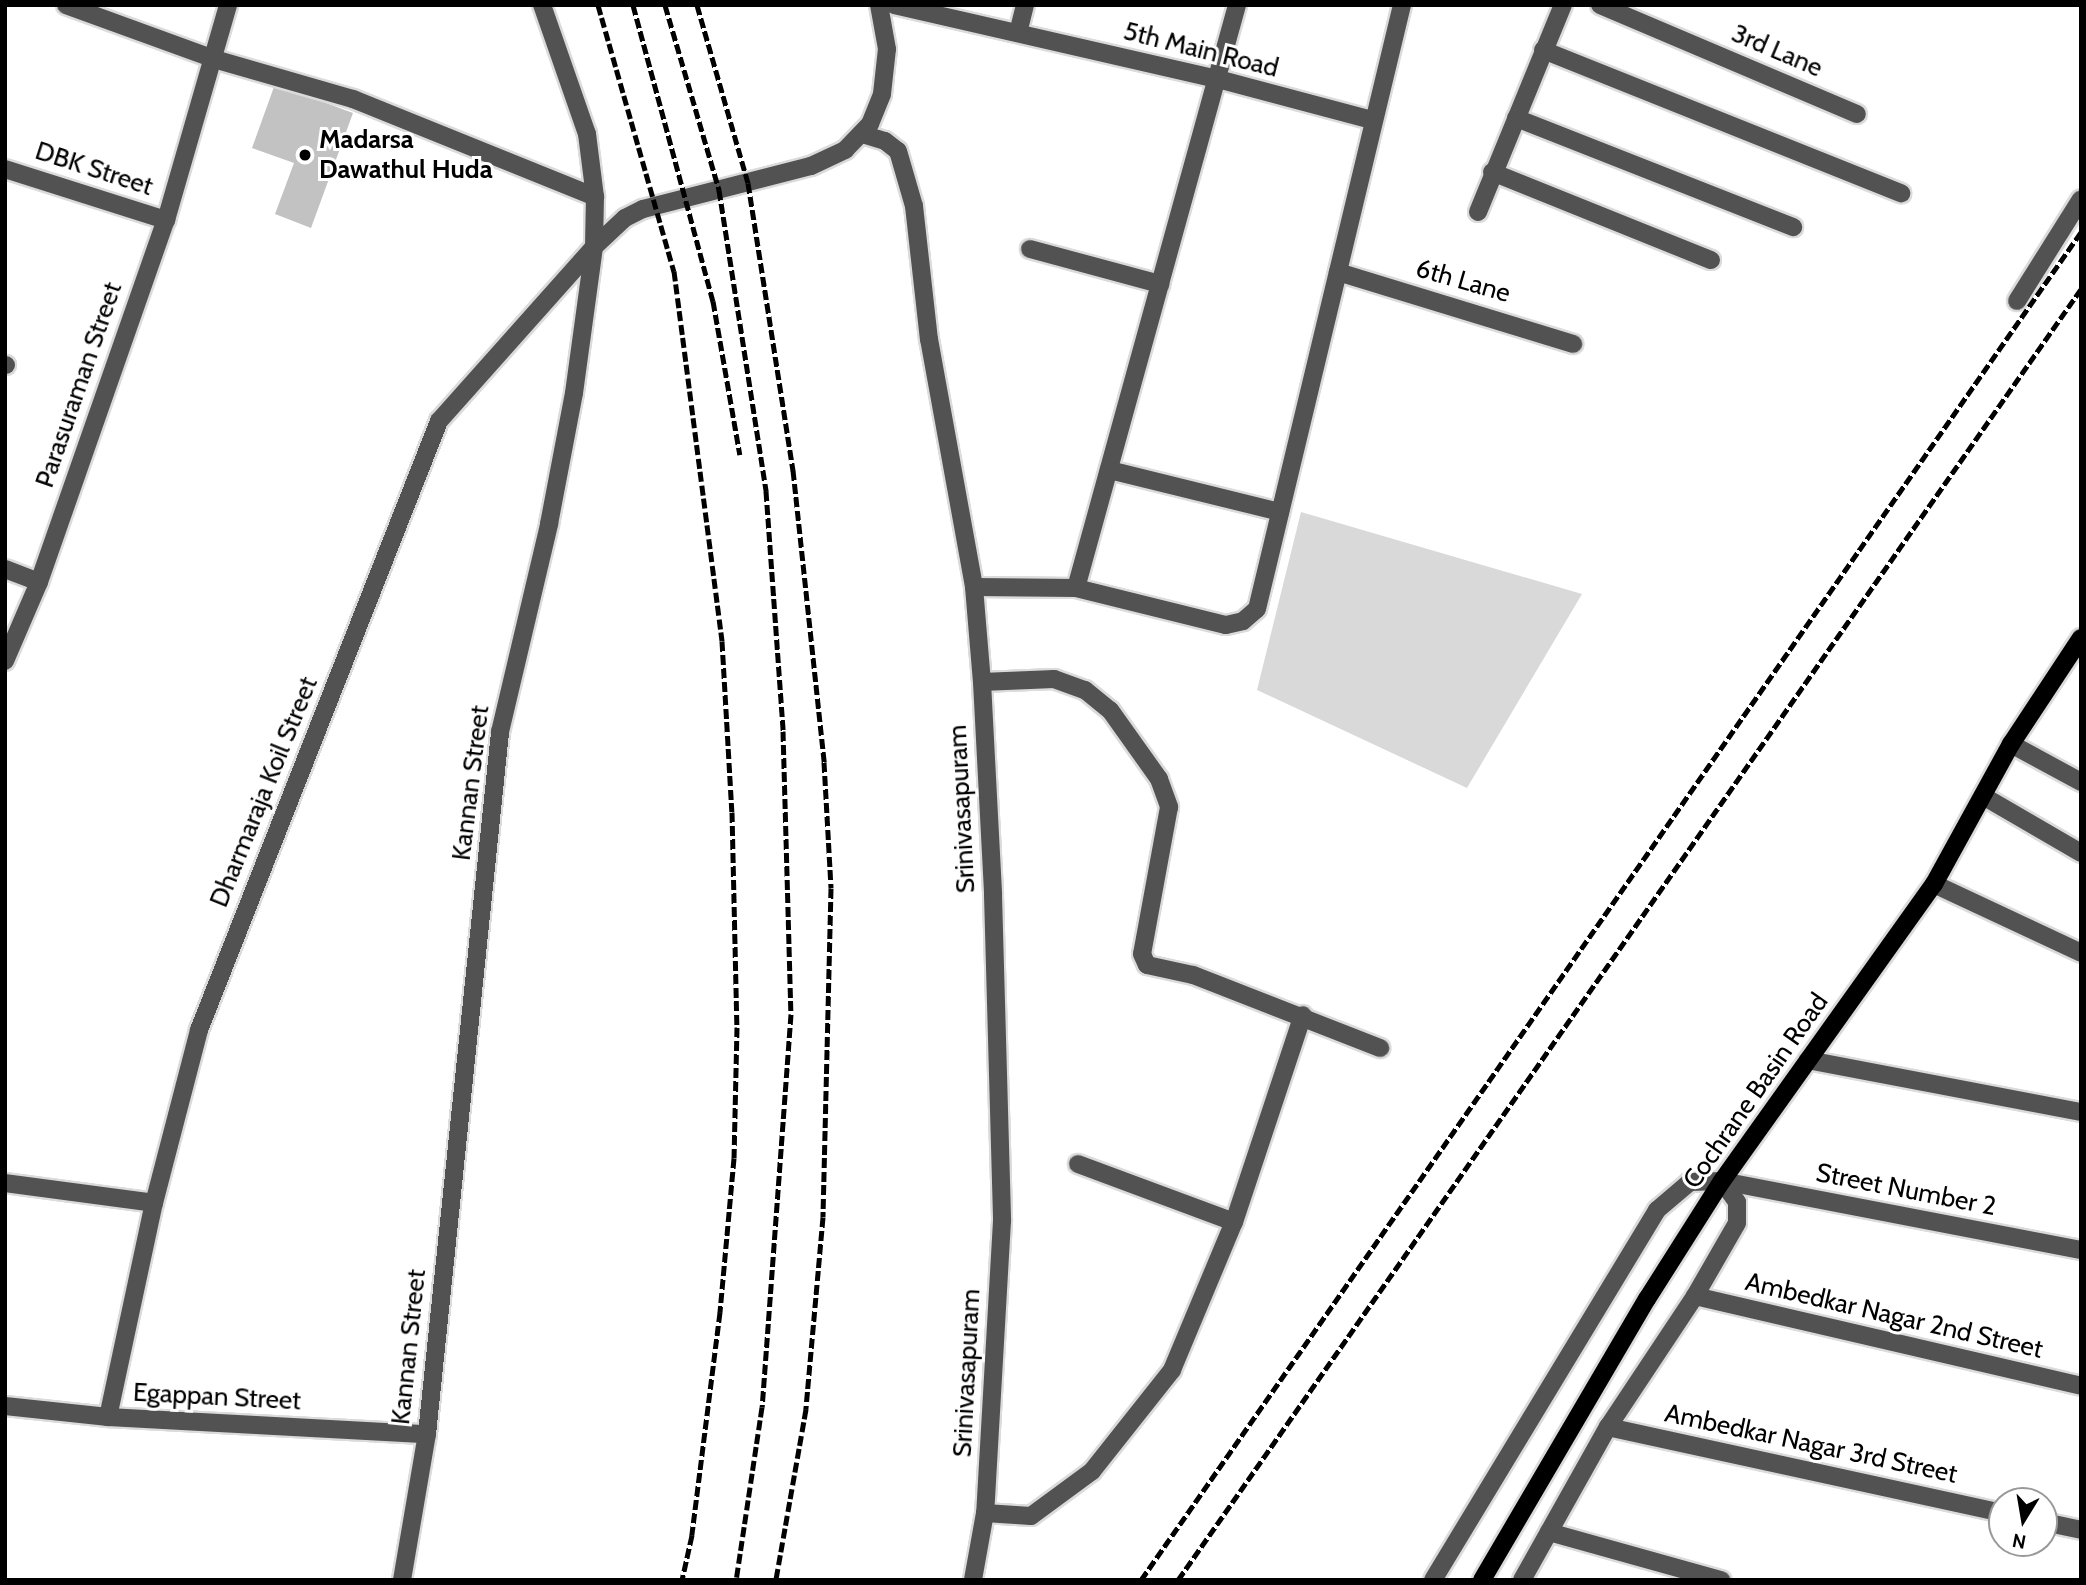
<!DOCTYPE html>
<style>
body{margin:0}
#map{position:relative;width:2086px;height:1585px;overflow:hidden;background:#fff;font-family:Cabin,sans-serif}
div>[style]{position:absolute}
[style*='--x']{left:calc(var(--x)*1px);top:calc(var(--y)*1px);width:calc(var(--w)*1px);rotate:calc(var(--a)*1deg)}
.green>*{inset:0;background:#d9d9d9}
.building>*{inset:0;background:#c2c2c2}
.roads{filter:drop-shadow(2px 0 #dbdbdb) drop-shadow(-2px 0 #dbdbdb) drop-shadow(0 2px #dbdbdb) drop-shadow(0 -2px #dbdbdb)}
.minor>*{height:18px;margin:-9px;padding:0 9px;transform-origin:9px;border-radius:9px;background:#525252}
.major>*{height:18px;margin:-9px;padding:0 9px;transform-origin:9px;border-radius:9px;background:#000}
.rail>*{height:5px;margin-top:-2.5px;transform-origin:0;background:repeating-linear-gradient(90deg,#000 0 10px,transparent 0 13.5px)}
.dots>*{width:19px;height:19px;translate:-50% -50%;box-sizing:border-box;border:4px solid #fff;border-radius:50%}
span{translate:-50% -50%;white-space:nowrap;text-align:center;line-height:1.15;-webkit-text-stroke:6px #fff;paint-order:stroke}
.street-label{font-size:26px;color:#000}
.poi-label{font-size:26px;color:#000;font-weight:700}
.left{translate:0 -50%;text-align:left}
.frame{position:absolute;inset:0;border:7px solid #000;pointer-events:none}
.north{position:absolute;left:1988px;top:1487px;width:70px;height:70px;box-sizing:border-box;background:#fff;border:2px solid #999;border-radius:50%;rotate:191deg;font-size:19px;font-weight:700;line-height:28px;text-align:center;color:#000}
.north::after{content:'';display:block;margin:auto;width:24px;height:32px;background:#000;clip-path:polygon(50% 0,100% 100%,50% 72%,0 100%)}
</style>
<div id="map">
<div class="green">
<div style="clip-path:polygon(1301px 512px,1582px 594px,1467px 788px,1257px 690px)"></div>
</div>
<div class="building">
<div style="clip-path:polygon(275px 84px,353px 113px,311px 228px,275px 214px,294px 163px,252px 148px)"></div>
</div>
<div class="roads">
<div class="minor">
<div style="--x:66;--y:5;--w:158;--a:20"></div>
<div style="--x:214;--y:59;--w:145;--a:16.1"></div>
<div style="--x:353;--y:99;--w:261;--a:22"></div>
<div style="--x:894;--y:5;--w:332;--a:12.9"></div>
<div style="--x:1218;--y:79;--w:159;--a:14.9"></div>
<div style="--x:1600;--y:5;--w:279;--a:23"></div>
<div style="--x:1018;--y:33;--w:29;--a:-76"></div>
<div style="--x:1543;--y:50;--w:386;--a:21.8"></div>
<div style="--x:1516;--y:118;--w:298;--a:21.5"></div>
<div style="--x:862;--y:134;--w:24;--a:17"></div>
<div style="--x:885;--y:141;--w:16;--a:38"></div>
<div style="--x:898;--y:151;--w:57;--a:73.8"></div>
<div style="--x:914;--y:206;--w:134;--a:83.6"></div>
<div style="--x:929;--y:339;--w:252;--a:79.7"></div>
<div style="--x:974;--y:587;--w:95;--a:85.2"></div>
<div style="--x:982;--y:682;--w:213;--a:87"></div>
<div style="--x:993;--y:895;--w:326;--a:88.4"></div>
<div style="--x:1002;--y:1221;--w:292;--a:93.3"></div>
<div style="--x:985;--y:1513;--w:68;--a:100.2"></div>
<div style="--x:5;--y:169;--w:169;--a:17.6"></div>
<div style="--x:1492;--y:172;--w:236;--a:21.9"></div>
<div style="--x:1478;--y:212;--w:224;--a:-67.7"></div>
<div style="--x:1030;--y:249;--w:135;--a:15.1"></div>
<div style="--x:1338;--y:272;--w:246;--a:17"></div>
<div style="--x:2017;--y:301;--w:120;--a:-57.9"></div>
<div style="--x:5;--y:365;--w:1;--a:0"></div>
<div style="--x:1109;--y:470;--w:176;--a:13.8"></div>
<div style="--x:5;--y:569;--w:36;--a:21"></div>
<div style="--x:974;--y:587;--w:102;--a:0.6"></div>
<div style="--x:1076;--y:588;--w:154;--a:13.9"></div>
<div style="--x:1226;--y:625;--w:17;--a:-13"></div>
<div style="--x:1243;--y:621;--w:18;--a:-41"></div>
<div style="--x:1257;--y:609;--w:621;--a:-76.5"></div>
<div style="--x:1076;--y:588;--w:605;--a:-74.56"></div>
<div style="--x:5;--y:661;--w:86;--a:-66.7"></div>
<div style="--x:39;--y:582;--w:384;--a:-70.7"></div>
<div style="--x:166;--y:220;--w:224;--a:-73.9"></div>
<div style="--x:982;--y:682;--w:72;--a:-2.4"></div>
<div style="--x:1054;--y:679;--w:33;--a:20"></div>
<div style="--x:1085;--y:690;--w:32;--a:39"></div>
<div style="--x:1110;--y:710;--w:85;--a:54.6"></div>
<div style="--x:1159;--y:779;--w:30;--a:70"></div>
<div style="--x:1169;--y:807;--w:149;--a:100.4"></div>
<div style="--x:1142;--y:954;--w:12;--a:66"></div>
<div style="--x:1147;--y:965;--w:47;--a:12.3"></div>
<div style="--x:1193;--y:975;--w:201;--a:21.3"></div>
<div style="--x:2011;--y:744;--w:80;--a:28.5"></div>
<div style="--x:1983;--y:796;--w:113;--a:30.2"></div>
<div style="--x:1934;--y:884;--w:162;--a:25.1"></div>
<div style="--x:1808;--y:1060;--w:278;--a:10.8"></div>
<div style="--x:1078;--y:1164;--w:166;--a:20.4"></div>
<div style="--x:5;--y:1183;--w:150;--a:7.6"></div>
<div style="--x:1695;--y:1296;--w:396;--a:13.1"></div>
<div style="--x:5;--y:1406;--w:104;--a:6.1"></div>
<div style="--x:108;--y:1417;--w:319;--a:3.1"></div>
<div style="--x:108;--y:1417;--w:219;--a:-77.9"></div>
<div style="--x:154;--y:1203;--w:179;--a:-75.4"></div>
<div style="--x:199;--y:1030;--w:655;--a:-68.49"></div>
<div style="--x:439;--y:421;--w:233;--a:-48.3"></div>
<div style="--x:594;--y:247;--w:42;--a:-43.1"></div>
<div style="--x:625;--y:218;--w:20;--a:-27"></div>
<div style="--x:643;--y:209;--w:173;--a:-14.4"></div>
<div style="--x:811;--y:166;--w:38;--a:-25"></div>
<div style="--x:845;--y:150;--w:36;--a:-46"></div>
<div style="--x:870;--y:124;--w:32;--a:-68"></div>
<div style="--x:882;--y:94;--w:45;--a:-83.7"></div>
<div style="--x:887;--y:49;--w:45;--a:-100.3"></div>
<div style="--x:1608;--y:1427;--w:403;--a:12.3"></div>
<div style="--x:985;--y:1513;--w:46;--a:3.7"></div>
<div style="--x:1031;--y:1516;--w:76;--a:-36.4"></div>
<div style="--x:1092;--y:1471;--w:129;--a:-51.6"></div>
<div style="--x:1172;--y:1370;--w:160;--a:-67.3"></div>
<div style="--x:1234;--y:1222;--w:218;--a:-71.6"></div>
<div style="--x:2044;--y:1522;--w:38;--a:12"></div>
<div style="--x:1549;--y:1532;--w:179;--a:15.6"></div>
<div style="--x:402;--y:1580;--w:148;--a:-80.3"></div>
<div style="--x:427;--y:1434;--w:706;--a:-84.06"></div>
<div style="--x:500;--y:732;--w:214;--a:-76.7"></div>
<div style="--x:549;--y:524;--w:133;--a:-79.2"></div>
<div style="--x:574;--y:393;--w:147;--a:-82.2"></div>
<div style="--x:594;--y:247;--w:50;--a:-88.9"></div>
<div style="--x:595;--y:197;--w:64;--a:-97.2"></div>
<div style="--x:587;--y:134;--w:137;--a:-109.2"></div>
<div style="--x:1433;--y:1580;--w:433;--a:-58.8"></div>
<div style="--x:1657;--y:1210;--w:43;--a:-40.3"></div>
<div style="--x:1690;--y:1182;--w:32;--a:-2"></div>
<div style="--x:1722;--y:1181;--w:366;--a:10.9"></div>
<div style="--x:1522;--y:1580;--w:176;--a:-60.7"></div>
<div style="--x:1608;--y:1427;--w:157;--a:-56.4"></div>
<div style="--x:1695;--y:1296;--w:84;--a:-60.1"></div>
<div style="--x:1737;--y:1223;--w:21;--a:-90"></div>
<div style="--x:1737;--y:1202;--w:26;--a:-126"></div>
</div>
<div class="major">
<div style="--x:1482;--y:1580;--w:326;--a:-59.6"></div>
<div style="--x:1647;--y:1299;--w:140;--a:-57.6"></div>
<div style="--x:1722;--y:1181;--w:365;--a:-54.5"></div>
<div style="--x:1934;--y:884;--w:160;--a:-61.2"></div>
<div style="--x:2011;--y:744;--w:127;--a:-56.6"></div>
</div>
</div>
<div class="rail">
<div style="--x:598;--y:5;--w:277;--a:74.1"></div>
<div style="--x:674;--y:271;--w:373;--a:82.6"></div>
<div style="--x:722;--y:641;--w:171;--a:86.7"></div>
<div style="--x:732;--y:812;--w:215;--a:88.7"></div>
<div style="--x:737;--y:1027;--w:131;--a:91.3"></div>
<div style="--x:734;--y:1158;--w:155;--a:95.2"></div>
<div style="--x:720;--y:1312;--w:225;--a:97.2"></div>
<div style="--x:692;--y:1535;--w:46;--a:102.5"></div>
<div style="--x:633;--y:5;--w:307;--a:74.9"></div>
<div style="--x:713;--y:301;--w:156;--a:80.1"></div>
<div style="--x:665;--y:5;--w:193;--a:73.7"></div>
<div style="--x:719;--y:190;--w:305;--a:81.1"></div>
<div style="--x:766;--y:491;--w:241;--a:85.9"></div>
<div style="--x:783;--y:731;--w:283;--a:88.4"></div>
<div style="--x:791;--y:1014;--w:394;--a:94.2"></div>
<div style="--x:762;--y:1407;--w:175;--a:98.5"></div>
<div style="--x:697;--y:5;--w:185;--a:74"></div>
<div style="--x:748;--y:183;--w:291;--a:81.1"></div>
<div style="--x:793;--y:470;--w:294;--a:83.9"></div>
<div style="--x:824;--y:762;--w:126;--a:86.8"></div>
<div style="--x:831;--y:888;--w:329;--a:91.4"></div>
<div style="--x:823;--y:1217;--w:193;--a:95.1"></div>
<div style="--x:806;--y:1409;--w:174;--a:100"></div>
<div style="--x:1141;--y:1580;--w:1643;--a:-55.11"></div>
<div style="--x:1178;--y:1580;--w:1575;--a:-55.03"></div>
</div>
<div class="dots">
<div style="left:305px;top:155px;background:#000"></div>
</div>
<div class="street-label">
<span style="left:1201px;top:50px;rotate:14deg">5th Main Road</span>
<span style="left:1777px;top:51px;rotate:23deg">3rd Lane</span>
<span style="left:94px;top:169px;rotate:18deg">DBK Street</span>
<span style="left:1463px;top:281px;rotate:16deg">6th Lane</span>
<span style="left:79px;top:385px;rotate:-71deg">Parasuraman Street</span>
<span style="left:471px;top:783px;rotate:-83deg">Kannan Street</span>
<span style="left:264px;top:792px;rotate:-68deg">Dharmaraja Koil Street</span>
<span style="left:962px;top:809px;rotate:-93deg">Srinivasapuram</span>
<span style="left:1756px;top:1091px;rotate:-55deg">Cochrane Basin Road</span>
<span style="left:1906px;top:1190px;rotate:11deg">Street Number 2</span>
<span style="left:1894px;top:1316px;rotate:13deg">Ambedkar Nagar 2nd Street</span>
<span style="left:409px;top:1347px;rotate:-84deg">Kannan Street</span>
<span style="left:967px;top:1373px;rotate:-87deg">Srinivasapuram</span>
<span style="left:217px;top:1397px;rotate:3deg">Egappan Street</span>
<span style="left:1811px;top:1444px;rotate:12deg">Ambedkar Nagar 3rd Street</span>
</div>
<div class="poi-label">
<span class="left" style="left:319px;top:155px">Madarsa<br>Dawathul Huda</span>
</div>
<div class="frame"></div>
<div class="north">N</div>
</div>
